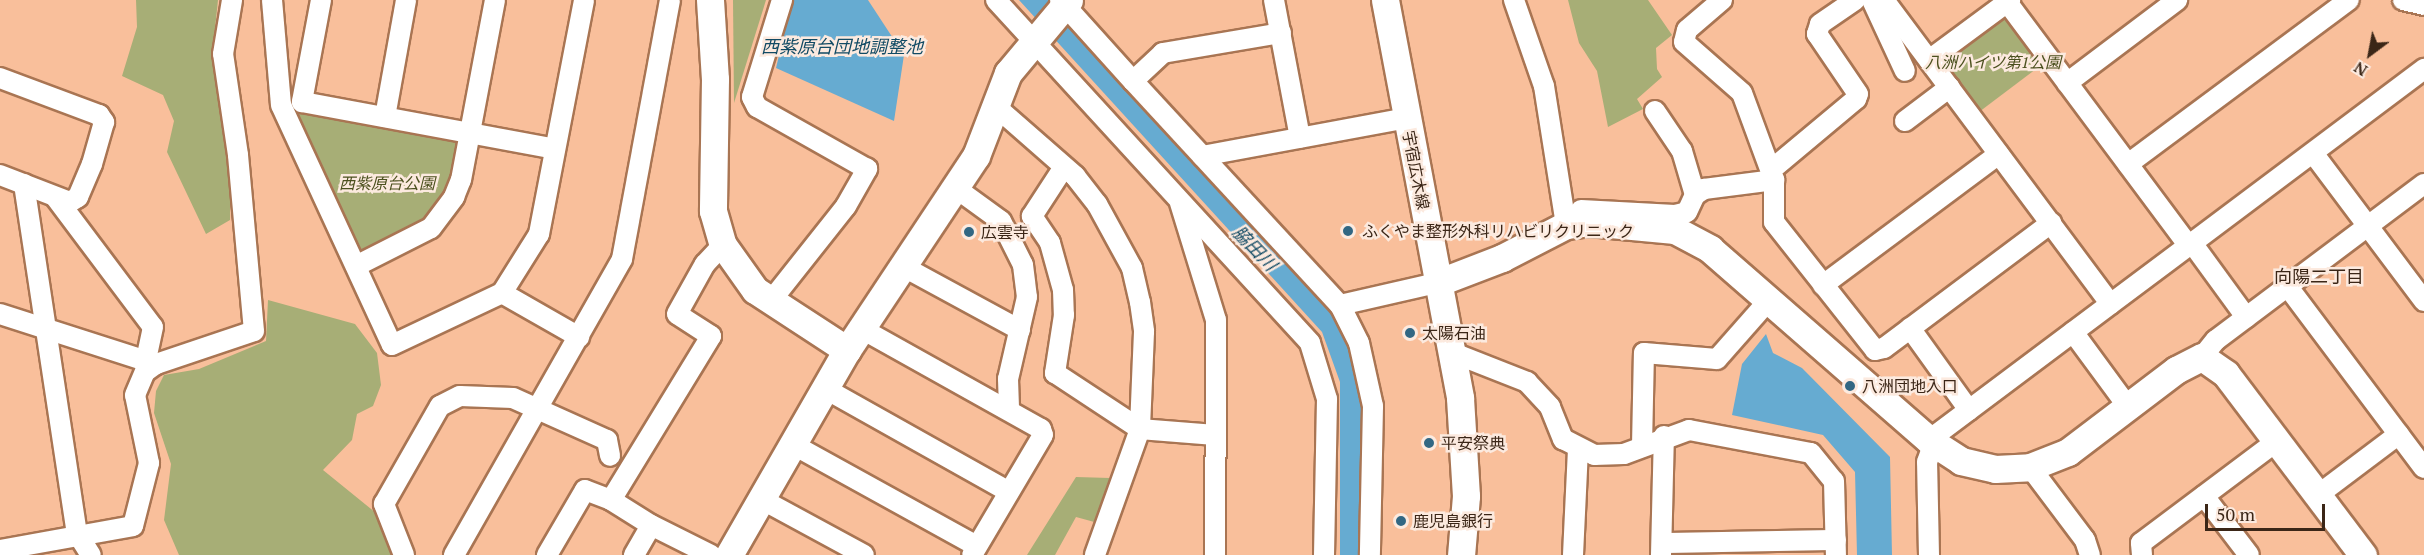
<!DOCTYPE html>
<meta charset="utf-8">
<style>
body{margin:0}
#map{position:relative;width:2424px;height:555px;overflow:hidden;background:#f9bf9b;font-family:"PT Serif","Noto Sans JP",serif}
div>[style]{position:absolute}
[style*='--x']{left:calc(var(--x)*1px);top:calc(var(--y)*1px);width:calc(var(--w)*1px);rotate:calc(var(--a)*1deg)}
.green>*{inset:0;background:#a7ae76}
.water>*{inset:0;background:#66abd1}
.roads{filter:drop-shadow(2px 0 #a97553) drop-shadow(-2px 0 #a97553) drop-shadow(0 2px #a97553) drop-shadow(0 -2px #a97553)}
.street>*{height:20px;margin:-10px;padding:0 10px;transform-origin:10px;border-radius:10px;background:#fff}
.secondary>*{height:27px;margin:-13.5px;padding:0 13.5px;transform-origin:13.5px;border-radius:13.5px;background:#fff}
.dots>*{width:16px;height:16px;translate:-50% -50%;box-sizing:border-box;border:3px solid #fceadf;border-radius:50%}
span{translate:-50% -50%;white-space:nowrap;text-align:center;line-height:1.15;-webkit-text-stroke:5px #fceadf;paint-order:stroke}
.park-label{font-size:16px;color:#4c511f;font-style:italic}
.street-label{font-size:16px;color:#3b2617}
.poi-label{font-size:16px;color:#3b2617}
.left{translate:0 -50%;text-align:left}
.water-label{font-size:18px;color:#114a64;font-style:italic}
.neighbourhood-label{font-size:18px;color:#3b2617}
.north{position:absolute;left:2340px;top:24px;width:60px;height:60px;-webkit-text-stroke:4px #fceadf;paint-order:stroke;rotate:212deg;font-size:16px;font-weight:700;line-height:24px;text-align:center;color:#3b2617}
.north::after{content:'';display:block;margin:auto;width:21px;height:27px;background:#3b2617;clip-path:polygon(50% 0,100% 100%,50% 72%,0 100%)}
.scale{position:absolute;left:2205px;top:504px;width:120px;height:27px;box-sizing:border-box;border:3px solid #3b2617;border-top:0;padding-left:8px;font-size:18px;line-height:21px;white-space:nowrap;color:#3b2617;-webkit-text-stroke:4px #fceadf;paint-order:stroke}
</style>
<div id="map">
<div class="green">
<div style="clip-path:polygon(136px 0,218px 0,213px 48px,231px 163px,230px 220px,206px 234px,167px 152px,174px 121px,163px 95px,122px 76px,137px 27px)"></div>
<div style="clip-path:polygon(733px 0,766px 0,734px 103px)"></div>
<div style="clip-path:polygon(1568px 0,1648px 0,1672px 35px,1656px 48px,1657px 69px,1662px 77px,1637px 99px,1643px 109px,1608px 127px,1597px 71px,1579px 43px)"></div>
<div style="clip-path:polygon(2001px 16px,2010px 18px,2044px 63px,1979px 112px,1945px 66px,1945px 59px)"></div>
<div style="clip-path:polygon(290px 108px,455px 139px,461px 145px,451px 191px,429px 221px,365px 256px,357px 252px)"></div>
<div style="clip-path:polygon(268px 300px,355px 324px,377px 353px,381px 385px,373px 406px,357px 414px,352px 440px,323px 470px,376px 513px,406px 555px,179px 555px,164px 520px,171px 464px,154px 413px,156px 391px,164px 375px,199px 369px,266px 341px)"></div>
<div style="clip-path:polygon(1076px 477px,1110px 478px,1098px 523px,1076px 517px,1055px 555px,1027px 555px)"></div>
</div>
<div class="water">
<div style="clip-path:polygon(792px 0,868px 0,904px 55px,894px 121px,776px 68px)"></div>
<div style="clip-path:polygon(1019px 0,1048px 0,1069px 22px,1320px 293px,1356px 347px,1366px 384px,1363px 555px,1340px 555px,1340px 382px,1322px 332px)"></div>
<div style="clip-path:polygon(1766px 334px,1773px 353px,1802px 368px,1890px 457px,1892px 555px,1857px 555px,1855px 472px,1823px 435px,1732px 415px,1742px 364px)"></div>
</div>
<div class="roads">
<div class="street">
<div style="--x:272;--y:0;--w:105;--a:85.1"></div>
<div style="--x:281;--y:105;--w:264;--a:65.2"></div>
<div style="--x:392;--y:345;--w:122;--a:-25.3"></div>
<div style="--x:502;--y:293;--w:89;--a:29.7"></div>
<div style="--x:321;--y:0;--w:104;--a:100.6"></div>
<div style="--x:302;--y:102;--w:257;--a:10.5"></div>
<div style="--x:996;--y:0;--w:465;--a:47.5"></div>
<div style="--x:1310;--y:343;--w:59;--a:73.1"></div>
<div style="--x:1327;--y:399;--w:156;--a:91.1"></div>
<div style="--x:1060;--y:0;--w:109;--a:48"></div>
<div style="--x:1274;--y:0;--w:140;--a:79.3"></div>
<div style="--x:1514;--y:0;--w:91;--a:70.8"></div>
<div style="--x:1544;--y:86;--w:141;--a:81"></div>
<div style="--x:1722;--y:0;--w:46;--a:139.4"></div>
<div style="--x:1687;--y:30;--w:12;--a:104"></div>
<div style="--x:1684;--y:42;--w:77;--a:41.3"></div>
<div style="--x:1742;--y:93;--w:93;--a:69.8"></div>
<div style="--x:1774;--y:180;--w:42;--a:90"></div>
<div style="--x:1774;--y:222;--w:163;--a:51.7"></div>
<div style="--x:1875;--y:350;--w:9;--a:-13"></div>
<div style="--x:1884;--y:348;--w:209;--a:-36.8"></div>
<div style="--x:1872;--y:0;--w:78;--a:65.1"></div>
<div style="--x:1884;--y:0;--w:379;--a:53.3"></div>
<div style="--x:2403;--y:0;--w:22;--a:13"></div>
<div style="--x:2007;--y:2;--w:304;--a:53.3"></div>
<div style="--x:1281;--y:33;--w:120;--a:170.4"></div>
<div style="--x:1163;--y:53;--w:41;--a:137"></div>
<div style="--x:1133;--y:81;--w:305;--a:47.3"></div>
<div style="--x:1340;--y:305;--w:42;--a:63.4"></div>
<div style="--x:1359;--y:343;--w:65;--a:77.5"></div>
<div style="--x:1373;--y:406;--w:149;--a:91.2"></div>
<div style="--x:1929;--y:60;--w:101;--a:-36.5"></div>
<div style="--x:0;--y:78;--w:106;--a:20.5"></div>
<div style="--x:99;--y:115;--w:9;--a:54"></div>
<div style="--x:104;--y:122;--w:44;--a:105.9"></div>
<div style="--x:92;--y:164;--w:36;--a:113"></div>
<div style="--x:78;--y:197;--w:9;--a:148"></div>
<div style="--x:70;--y:202;--w:75;--a:-158.9"></div>
<div style="--x:2067;--y:83;--w:138;--a:-37"></div>
<div style="--x:994;--y:105;--w:108;--a:41.2"></div>
<div style="--x:1075;--y:176;--w:36;--a:52"></div>
<div style="--x:1097;--y:204;--w:73;--a:61.3"></div>
<div style="--x:1132;--y:268;--w:35;--a:77"></div>
<div style="--x:1140;--y:302;--w:30;--a:82"></div>
<div style="--x:1144;--y:332;--w:97;--a:92.4"></div>
<div style="--x:1140;--y:429;--w:134;--a:109.7"></div>
<div style="--x:1655;--y:111;--w:48;--a:56"></div>
<div style="--x:1682;--y:151;--w:46;--a:73.5"></div>
<div style="--x:385;--y:117;--w:119;--a:-79.8"></div>
<div style="--x:1905;--y:121;--w:56;--a:-37.1"></div>
<div style="--x:2313;--y:153;--w:185;--a:53.1"></div>
<div style="--x:1202;--y:156;--w:208;--a:-10.5"></div>
<div style="--x:2128;--y:164;--w:275;--a:-36.6"></div>
<div style="--x:1064;--y:167;--w:59;--a:123.1"></div>
<div style="--x:1032;--y:216;--w:32;--a:56"></div>
<div style="--x:1050;--y:243;--w:49;--a:74.5"></div>
<div style="--x:1063;--y:290;--w:25;--a:88"></div>
<div style="--x:1064;--y:315;--w:59;--a:98.8"></div>
<div style="--x:1055;--y:373;--w:102;--a:33.4"></div>
<div style="--x:1140;--y:429;--w:75;--a:4.6"></div>
<div style="--x:1771;--y:170;--w:111;--a:-39.9"></div>
<div style="--x:1856;--y:99;--w:5;--a:-68"></div>
<div style="--x:1858;--y:94;--w:73;--a:-124.3"></div>
<div style="--x:1817;--y:34;--w:10;--a:-73"></div>
<div style="--x:1820;--y:24;--w:42;--a:-34.4"></div>
<div style="--x:24;--y:184;--w:353;--a:81.4"></div>
<div style="--x:77;--y:533;--w:26;--a:58"></div>
<div style="--x:957;--y:189;--w:54;--a:36"></div>
<div style="--x:1001;--y:221;--w:49;--a:63.4"></div>
<div style="--x:1023;--y:265;--w:32;--a:83"></div>
<div style="--x:1027;--y:297;--w:84;--a:103"></div>
<div style="--x:1008;--y:379;--w:30;--a:88"></div>
<div style="--x:56;--y:198;--w:161;--a:53.1"></div>
<div style="--x:153;--y:327;--w:34;--a:102"></div>
<div style="--x:1180;--y:203;--w:122;--a:72.9"></div>
<div style="--x:1216;--y:320;--w:235;--a:90.2"></div>
<div style="--x:1581;--y:210;--w:94;--a:3"></div>
<div style="--x:1675;--y:215;--w:12;--a:-14"></div>
<div style="--x:1687;--y:212;--w:19;--a:-65"></div>
<div style="--x:1695;--y:195;--w:11;--a:-34"></div>
<div style="--x:1704;--y:189;--w:71;--a:-7.3"></div>
<div style="--x:2192;--y:243;--w:92;--a:53.9"></div>
<div style="--x:356;--y:266;--w:84;--a:-26.9"></div>
<div style="--x:431;--y:228;--w:39;--a:-53"></div>
<div style="--x:454;--y:197;--w:18;--a:-68"></div>
<div style="--x:461;--y:180;--w:183;--a:-79.3"></div>
<div style="--x:904;--y:267;--w:132;--a:28.5"></div>
<div style="--x:1823;--y:285;--w:219;--a:-36.7"></div>
<div style="--x:2288;--y:287;--w:226;--a:53.1"></div>
<div style="--x:502;--y:293;--w:70;--a:-57.9"></div>
<div style="--x:539;--y:234;--w:238;--a:-79.1"></div>
<div style="--x:770;--y:302;--w:122;--a:-51.6"></div>
<div style="--x:846;--y:206;--w:43;--a:-60.4"></div>
<div style="--x:867;--y:169;--w:126;--a:-150.6"></div>
<div style="--x:757;--y:107;--w:11;--a:-117"></div>
<div style="--x:752;--y:97;--w:102;--a:-72.8"></div>
<div style="--x:1340;--y:305;--w:99;--a:-12.8"></div>
<div style="--x:0;--y:314;--w:164;--a:17.8"></div>
<div style="--x:1910;--y:328;--w:101;--a:54.3"></div>
<div style="--x:862;--y:329;--w:205;--a:29.2"></div>
<div style="--x:1041;--y:429;--w:6;--a:72"></div>
<div style="--x:1043;--y:435;--w:139;--a:120.6"></div>
<div style="--x:2073;--y:332;--w:93;--a:53.7"></div>
<div style="--x:1451;--y:352;--w:82;--a:21.5"></div>
<div style="--x:1527;--y:382;--w:34;--a:47"></div>
<div style="--x:1550;--y:407;--w:35;--a:68"></div>
<div style="--x:1563;--y:439;--w:35;--a:27"></div>
<div style="--x:1594;--y:455;--w:30;--a:-2"></div>
<div style="--x:1624;--y:454;--w:69;--a:-20.3"></div>
<div style="--x:1689;--y:430;--w:124;--a:10.7"></div>
<div style="--x:1811;--y:453;--w:36;--a:51"></div>
<div style="--x:1834;--y:481;--w:74;--a:88.5"></div>
<div style="--x:2202;--y:357;--w:22;--a:-51"></div>
<div style="--x:2216;--y:340;--w:260;--a:-36.9"></div>
<div style="--x:824;--y:388;--w:212;--a:29.3"></div>
<div style="--x:1929;--y:440;--w:619;--a:-36.85"></div>
<div style="--x:792;--y:444;--w:211;--a:28.9"></div>
<div style="--x:1642;--y:446;--w:93;--a:-88.8"></div>
<div style="--x:1644;--y:353;--w:73;--a:4.7"></div>
<div style="--x:1717;--y:359;--w:79;--a:-48.6"></div>
<div style="--x:2030;--y:467;--w:91;--a:53"></div>
<div style="--x:2085;--y:540;--w:16;--a:72"></div>
<div style="--x:2318;--y:495;--w:101;--a:-37"></div>
<div style="--x:2204;--y:496;--w:74;--a:52.7"></div>
<div style="--x:761;--y:499;--w:117;--a:28.5"></div>
<div style="--x:611;--y:500;--w:192;--a:-58.6"></div>
<div style="--x:711;--y:336;--w:40;--a:-147.1"></div>
<div style="--x:677;--y:314;--w:57;--a:-60.8"></div>
<div style="--x:705;--y:264;--w:26;--a:-47"></div>
<div style="--x:1663;--y:543;--w:173;--a:-1"></div>
<div style="--x:0;--y:550;--w:135;--a:-10.2"></div>
<div style="--x:133;--y:526;--w:65;--a:-75.7"></div>
<div style="--x:149;--y:463;--w:69;--a:-101.6"></div>
<div style="--x:135;--y:395;--w:25;--a:-67"></div>
<div style="--x:145;--y:372;--w:14;--a:-36"></div>
<div style="--x:156;--y:364;--w:103;--a:-18.6"></div>
<div style="--x:254;--y:331;--w:177;--a:-95.2"></div>
<div style="--x:238;--y:155;--w:102;--a:-98.4"></div>
<div style="--x:223;--y:54;--w:55;--a:-80.5"></div>
<div style="--x:404;--y:555;--w:55;--a:-111.4"></div>
<div style="--x:384;--y:504;--w:113;--a:-60.3"></div>
<div style="--x:440;--y:406;--w:22;--a:-27"></div>
<div style="--x:460;--y:396;--w:53;--a:2.2"></div>
<div style="--x:513;--y:398;--w:103;--a:24.1"></div>
<div style="--x:607;--y:440;--w:16;--a:79"></div>
<div style="--x:454;--y:555;--w:340;--a:-60.4"></div>
<div style="--x:622;--y:259;--w:263;--a:-79.5"></div>
<div style="--x:547;--y:555;--w:75;--a:-59.7"></div>
<div style="--x:585;--y:490;--w:28;--a:21"></div>
<div style="--x:611;--y:500;--w:47;--a:32"></div>
<div style="--x:651;--y:525;--w:67;--a:26.6"></div>
<div style="--x:634;--y:555;--w:34;--a:-60"></div>
<div style="--x:1573;--y:555;--w:107;--a:-87.3"></div>
<div style="--x:1661;--y:555;--w:119;--a:-88.6"></div>
<div style="--x:1929;--y:555;--w:93;--a:-91.2"></div>
<div style="--x:1927;--y:462;--w:20;--a:-70"></div>
<div style="--x:2142;--y:555;--w:12;--a:-95"></div>
<div style="--x:2141;--y:543;--w:170;--a:-36.9"></div>
</div>
<div class="secondary">
<div style="--x:710;--y:0;--w:79;--a:86.4"></div>
<div style="--x:715;--y:79;--w:132;--a:90.9"></div>
<div style="--x:713;--y:211;--w:35;--a:74"></div>
<div style="--x:723;--y:245;--w:55;--a:54.6"></div>
<div style="--x:755;--y:290;--w:110;--a:33.1"></div>
<div style="--x:1385;--y:0;--w:405;--a:79.3"></div>
<div style="--x:1460;--y:398;--w:98;--a:86.5"></div>
<div style="--x:1466;--y:496;--w:59;--a:94.8"></div>
<div style="--x:1437;--y:283;--w:70;--a:-21"></div>
<div style="--x:1502;--y:258;--w:72;--a:-27.3"></div>
<div style="--x:1566;--y:225;--w:23;--a:-7"></div>
<div style="--x:1589;--y:222;--w:86;--a:5.3"></div>
<div style="--x:1675;--y:230;--w:40;--a:28"></div>
<div style="--x:1710;--y:249;--w:291;--a:41.1"></div>
<div style="--x:1929;--y:440;--w:38;--a:33"></div>
<div style="--x:1961;--y:461;--w:35;--a:13"></div>
<div style="--x:1995;--y:469;--w:35;--a:-3"></div>
<div style="--x:2030;--y:467;--w:41;--a:-21.5"></div>
<div style="--x:2068;--y:452;--w:136;--a:-37.2"></div>
<div style="--x:2176;--y:370;--w:29;--a:-27"></div>
<div style="--x:2202;--y:357;--w:29;--a:35"></div>
<div style="--x:2226;--y:374;--w:227;--a:52.9"></div>
<div style="--x:729;--y:555;--w:237;--a:-60.1"></div>
<div style="--x:847;--y:350;--w:233;--a:-56.4"></div>
<div style="--x:976;--y:156;--w:89;--a:-68.9"></div>
<div style="--x:1008;--y:73;--w:95;--a:-50.1"></div>
</div>
</div>
<div class="dots">
<div style="left:1348px;top:231px;background:#326783"></div>
<div style="left:969px;top:232px;background:#326783"></div>
<div style="left:1410px;top:333px;background:#326783"></div>
<div style="left:1850px;top:386px;background:#326783"></div>
<div style="left:1429px;top:443px;background:#326783"></div>
<div style="left:1401px;top:521px;background:#326783"></div>
</div>
<div class="park-label">
<span style="left:1993px;top:62px">八洲ハイツ第1公園</span>
<span style="left:387px;top:183px">西紫原台公園</span>
</div>
<div class="street-label">
<span style="left:1416px;top:170px;rotate:79deg">宇宿広木線</span>
</div>
<div class="poi-label">
<span class="left" style="left:1362px;top:231px">ふくやま整形外科リハビリクリニック</span>
<span class="left" style="left:981px;top:232px">広雲寺</span>
<span class="left" style="left:1422px;top:333px">太陽石油</span>
<span class="left" style="left:1862px;top:386px">八洲団地入口</span>
<span class="left" style="left:1441px;top:443px">平安祭典</span>
<span class="left" style="left:1413px;top:521px">鹿児島銀行</span>
</div>
<div class="water-label">
<span style="left:842px;top:46px">西紫原台団地調整池</span>
<span style="left:1255px;top:248px;rotate:46deg">脇田川</span>
</div>
<div class="neighbourhood-label">
<span style="left:2319px;top:276px">向陽二丁目</span>
</div>
<div class="north">N</div>
<div class="scale">50 m</div>
</div>
